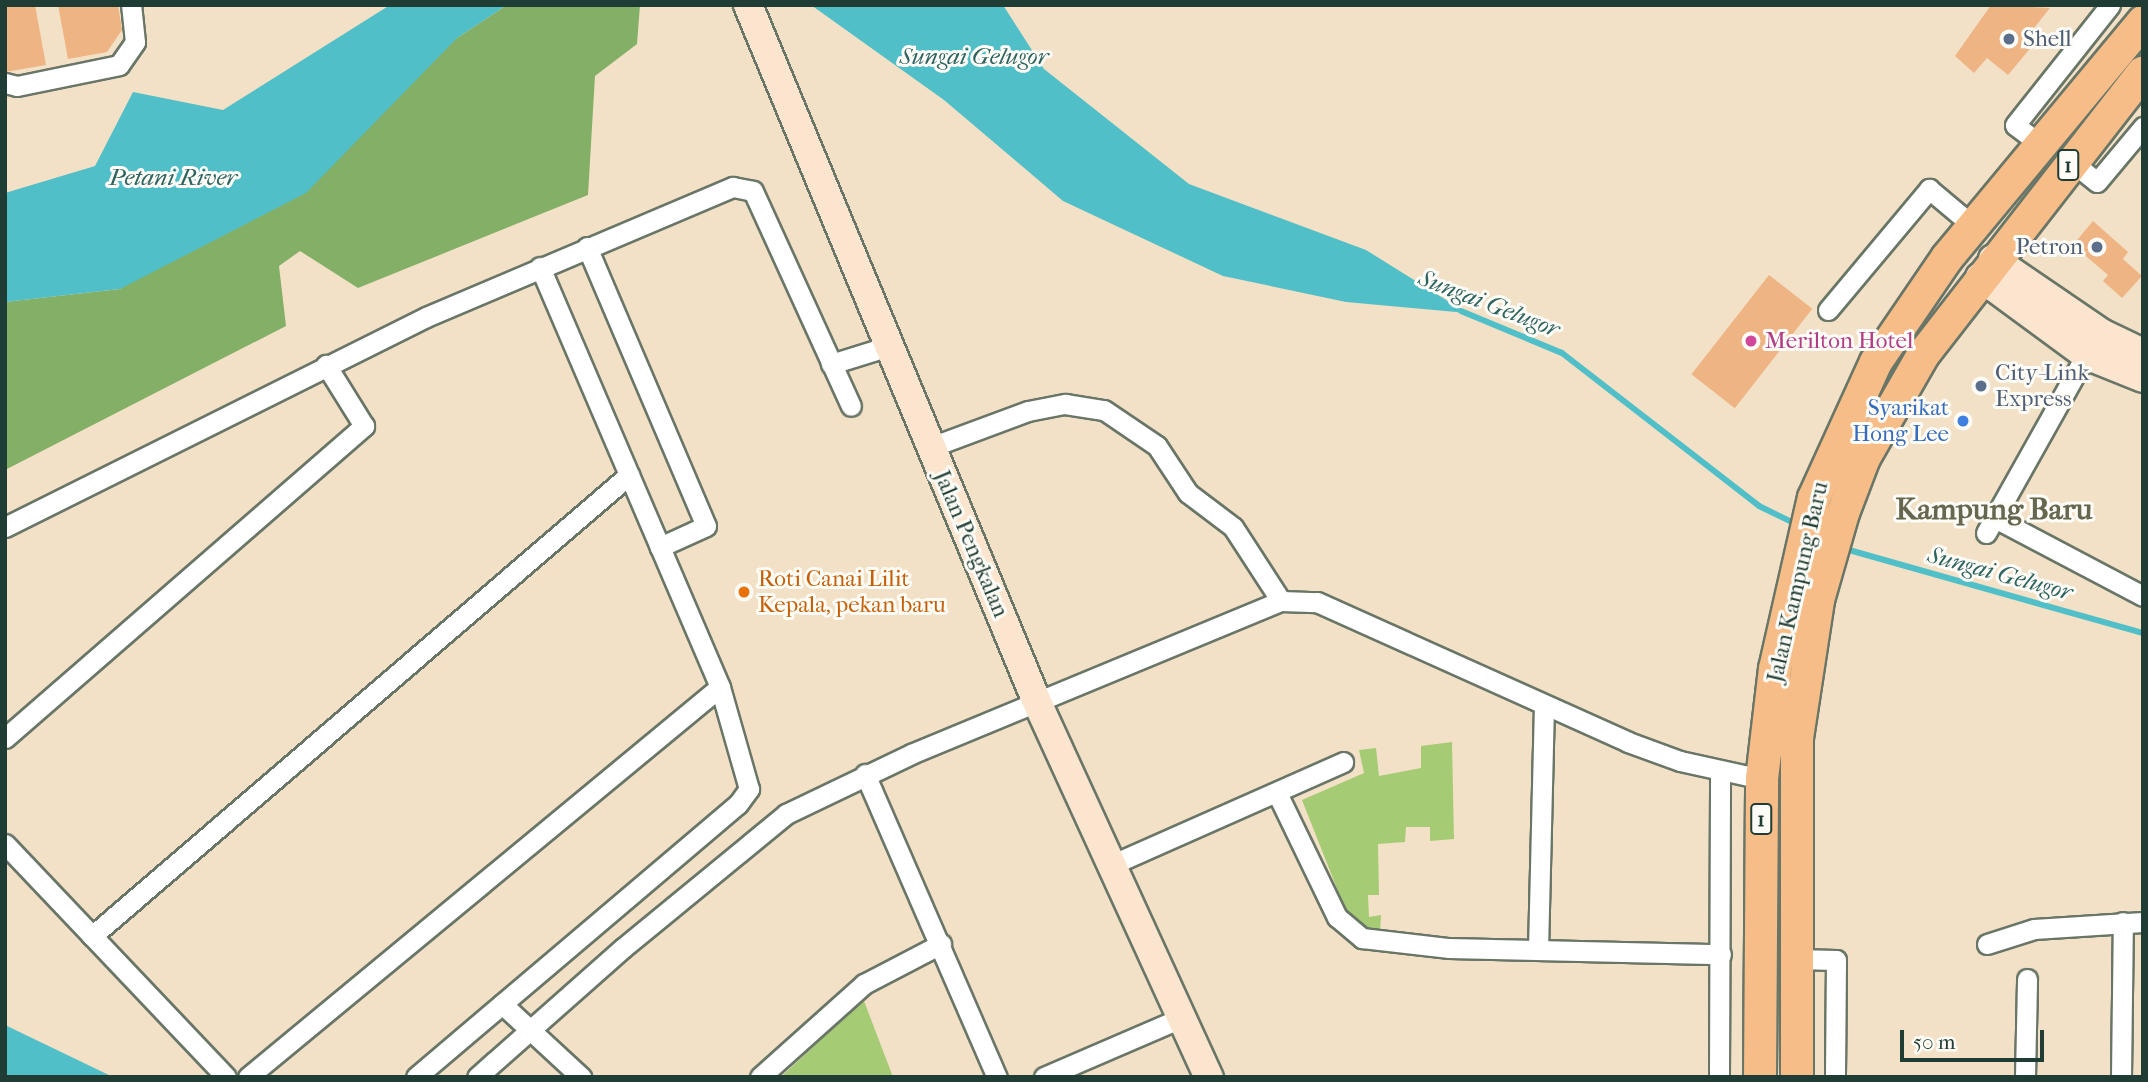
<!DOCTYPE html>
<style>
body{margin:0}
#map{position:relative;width:2148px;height:1082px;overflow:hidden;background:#f3e1c7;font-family:"IM FELL French Canon",serif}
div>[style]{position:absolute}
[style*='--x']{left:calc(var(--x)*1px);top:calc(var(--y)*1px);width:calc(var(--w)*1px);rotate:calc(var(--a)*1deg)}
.green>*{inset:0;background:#a5cb75}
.forest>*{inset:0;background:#84af66}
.water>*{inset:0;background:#51bfc7}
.stream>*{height:6px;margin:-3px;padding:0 3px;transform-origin:3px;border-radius:3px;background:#51bfc7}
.building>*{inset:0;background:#eeb484;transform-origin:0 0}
.roads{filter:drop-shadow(2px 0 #697667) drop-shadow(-2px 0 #697667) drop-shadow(0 2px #697667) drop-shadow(0 -2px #697667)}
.street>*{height:19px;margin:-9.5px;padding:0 9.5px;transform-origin:9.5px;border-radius:9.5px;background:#fff}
.secondary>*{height:28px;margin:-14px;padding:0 14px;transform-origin:14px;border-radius:14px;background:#fce5cf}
.primary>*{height:32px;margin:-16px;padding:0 16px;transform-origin:16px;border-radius:16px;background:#f7bd88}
.dots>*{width:19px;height:19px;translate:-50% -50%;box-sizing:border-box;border:4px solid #fdfcf7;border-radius:50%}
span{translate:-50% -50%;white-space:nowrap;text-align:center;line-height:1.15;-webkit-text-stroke:6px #fdfcf7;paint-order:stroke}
.shield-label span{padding:2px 5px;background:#fdfcf7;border:2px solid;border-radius:5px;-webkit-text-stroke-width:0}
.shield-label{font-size:21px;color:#1f3d34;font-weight:700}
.service-label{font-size:23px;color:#4e5e75}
.left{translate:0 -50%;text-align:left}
.right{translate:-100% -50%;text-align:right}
.hotel-label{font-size:23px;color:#b23c85}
.shop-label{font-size:23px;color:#366cbe}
.street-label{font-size:23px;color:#1f3d34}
.food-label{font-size:23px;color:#c56008}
.water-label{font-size:24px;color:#2e6460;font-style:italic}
.district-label{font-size:30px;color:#676750;font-weight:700}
.frame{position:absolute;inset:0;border:7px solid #1f3d34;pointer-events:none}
.scale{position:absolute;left:1900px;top:1030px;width:144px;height:32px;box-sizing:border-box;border:4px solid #1f3d34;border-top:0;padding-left:9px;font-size:21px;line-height:24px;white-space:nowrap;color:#1f3d34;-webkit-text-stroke:5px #fdfcf7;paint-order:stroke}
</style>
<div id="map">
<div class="green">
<div style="clip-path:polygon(1452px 742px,1454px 839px,1430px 841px,1430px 827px,1406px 827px,1405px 842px,1378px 844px,1379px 895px,1368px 895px,1369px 917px,1381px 915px,1380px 934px,1365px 933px,1349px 919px,1302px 800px,1364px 773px,1359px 750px,1376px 748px,1379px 776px,1421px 768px,1421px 746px)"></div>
<div style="clip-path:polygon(864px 1001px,893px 1077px,781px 1077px,845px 1017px)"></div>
</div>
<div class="forest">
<div style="clip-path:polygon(507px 5px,640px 5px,637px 44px,595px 76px,588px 195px,358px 288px,300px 251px,279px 266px,286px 326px,5px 470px,5px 302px,120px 289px,457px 38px)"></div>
</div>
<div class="water">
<div style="clip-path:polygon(390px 5px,507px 5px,457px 38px,306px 193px,120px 289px,5px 302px,5px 193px,95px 166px,133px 92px,223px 110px)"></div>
<div style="clip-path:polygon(811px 5px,1003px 5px,1044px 69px,1189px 184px,1366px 250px,1467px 313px,1346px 302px,1223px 276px,1063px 201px,944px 100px)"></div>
<div style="clip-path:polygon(5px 1025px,113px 1077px,5px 1077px)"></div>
</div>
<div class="stream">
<div style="--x:1461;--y:311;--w:109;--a:22.6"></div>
<div style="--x:1562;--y:353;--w:249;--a:37.8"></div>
<div style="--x:1759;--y:506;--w:43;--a:26"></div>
<div style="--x:1842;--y:548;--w:313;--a:15.8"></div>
</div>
<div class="building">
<div style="clip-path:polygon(5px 5px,35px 5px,46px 65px,5px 72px)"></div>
<div style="clip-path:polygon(58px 5px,118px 5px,122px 30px,107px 52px,68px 59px)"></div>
<div style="clip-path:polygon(1991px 5px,2050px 8px,2034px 28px,2042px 34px,2008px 75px,1987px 58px,1974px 73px,1955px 56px)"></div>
<div style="clip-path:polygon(2093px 221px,2128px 252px,2123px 259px,2142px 276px,2122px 298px,2103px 281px,2108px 275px,2073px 245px)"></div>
<div style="left:1769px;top:275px;width:55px;height:126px;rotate:38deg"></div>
</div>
<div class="roads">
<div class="street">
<div style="--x:5;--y:83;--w:12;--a:14"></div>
<div style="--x:17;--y:86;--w:104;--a:-11.6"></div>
<div style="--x:119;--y:65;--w:28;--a:-55"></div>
<div style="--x:135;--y:42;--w:37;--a:-96"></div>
<div style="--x:2040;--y:144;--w:31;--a:-143"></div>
<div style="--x:2015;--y:125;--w:153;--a:-51.6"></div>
<div style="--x:2071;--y:161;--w:33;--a:39"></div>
<div style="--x:2097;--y:182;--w:72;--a:-50.1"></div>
<div style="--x:587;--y:247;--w:303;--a:66.9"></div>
<div style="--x:706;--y:526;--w:51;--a:155.5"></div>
<div style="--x:1828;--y:310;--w:158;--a:-50.1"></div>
<div style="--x:1929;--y:189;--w:56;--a:39.9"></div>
<div style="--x:831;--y:364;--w:61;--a:-17.2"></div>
<div style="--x:931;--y:447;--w:103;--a:-20.4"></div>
<div style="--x:1028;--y:411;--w:38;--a:-11"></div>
<div style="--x:1065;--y:404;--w:39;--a:9"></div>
<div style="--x:1104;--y:410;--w:64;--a:34.2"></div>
<div style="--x:1157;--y:446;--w:56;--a:56.6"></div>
<div style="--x:1188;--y:493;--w:56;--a:37.1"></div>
<div style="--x:1233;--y:527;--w:88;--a:57"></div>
<div style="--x:1995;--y:518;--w:167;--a:27.8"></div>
<div style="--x:5;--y:527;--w:470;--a:-26.5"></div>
<div style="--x:426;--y:317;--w:333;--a:-23"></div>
<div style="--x:733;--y:187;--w:20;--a:11"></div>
<div style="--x:753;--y:191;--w:236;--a:65.5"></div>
<div style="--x:1986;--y:533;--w:204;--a:-60.7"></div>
<div style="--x:5;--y:738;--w:476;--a:-41"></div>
<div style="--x:364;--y:426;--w:72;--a:-121.9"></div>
<div style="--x:865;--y:774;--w:331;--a:66.5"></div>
<div style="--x:1277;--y:793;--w:138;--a:64.2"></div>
<div style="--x:1337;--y:917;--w:33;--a:40"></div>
<div style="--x:1362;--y:938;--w:88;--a:6.6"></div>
<div style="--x:1449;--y:948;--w:272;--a:1.3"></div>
<div style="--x:5;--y:844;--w:321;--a:46.5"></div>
<div style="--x:1111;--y:865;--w:254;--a:-23.9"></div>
<div style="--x:92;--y:936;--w:708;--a:-40.65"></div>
<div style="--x:1987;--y:944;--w:49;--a:-17.7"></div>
<div style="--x:2034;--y:929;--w:109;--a:-3.7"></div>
<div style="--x:1538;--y:950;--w:244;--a:-88.6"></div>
<div style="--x:1795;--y:959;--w:41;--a:1.4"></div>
<div style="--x:1836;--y:960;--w:117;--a:90.5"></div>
<div style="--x:502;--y:1004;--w:108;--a:42.7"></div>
<div style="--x:248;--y:1077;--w:612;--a:-39.57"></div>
<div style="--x:416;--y:1077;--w:422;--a:-40.3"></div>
<div style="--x:738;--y:804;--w:19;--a:-54"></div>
<div style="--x:749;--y:789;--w:106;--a:-105.9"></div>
<div style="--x:720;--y:687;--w:457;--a:-113.2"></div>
<div style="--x:477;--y:1077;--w:195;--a:-41.5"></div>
<div style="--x:623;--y:948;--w:211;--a:-39.4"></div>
<div style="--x:786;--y:814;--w:139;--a:-25.6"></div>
<div style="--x:911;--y:754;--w:400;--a:-22.5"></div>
<div style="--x:1281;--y:601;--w:36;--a:2"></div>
<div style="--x:1317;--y:602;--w:341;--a:24.2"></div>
<div style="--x:1628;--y:742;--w:55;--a:20.1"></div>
<div style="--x:1680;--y:761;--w:84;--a:12.4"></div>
<div style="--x:760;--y:1077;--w:140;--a:-41.8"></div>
<div style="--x:864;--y:984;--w:87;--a:-27.5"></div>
<div style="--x:1044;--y:1077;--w:149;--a:-23.3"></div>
<div style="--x:1719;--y:1077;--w:306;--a:-89.8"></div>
<div style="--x:2025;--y:1077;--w:98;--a:-88.8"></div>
<div style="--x:2121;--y:1077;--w:155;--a:-89.3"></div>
</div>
<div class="secondary">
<div style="--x:748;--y:5;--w:755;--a:67.48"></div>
<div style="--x:1037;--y:702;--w:413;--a:65.4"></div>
<div style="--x:1993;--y:259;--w:133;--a:34.3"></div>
<div style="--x:2103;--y:334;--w:44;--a:25.4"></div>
<div style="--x:1980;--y:277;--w:132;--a:36.3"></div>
<div style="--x:2086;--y:355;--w:61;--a:22"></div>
</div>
<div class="primary">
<div style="--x:1760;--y:1077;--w:298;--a:-89.6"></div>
<div style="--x:1762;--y:779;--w:111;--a:-83.3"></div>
<div style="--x:1775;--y:669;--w:175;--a:-77.2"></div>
<div style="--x:1814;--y:498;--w:149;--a:-65.5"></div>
<div style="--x:1876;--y:362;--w:126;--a:-55.7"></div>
<div style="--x:1947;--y:258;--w:307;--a:-50.3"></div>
<div style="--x:1797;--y:1077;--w:339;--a:-90"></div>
<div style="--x:1797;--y:738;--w:140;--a:-81.3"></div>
<div style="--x:1818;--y:600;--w:91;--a:-74"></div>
<div style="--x:1843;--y:513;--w:59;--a:-69.1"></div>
<div style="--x:1864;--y:458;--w:119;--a:-60.2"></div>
<div style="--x:1923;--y:355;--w:358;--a:-52.1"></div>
</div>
</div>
<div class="dots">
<div style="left:2009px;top:39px;background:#5c6f8a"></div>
<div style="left:2097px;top:247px;background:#5c6f8a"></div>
<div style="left:1751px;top:341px;background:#d1479c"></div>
<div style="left:1981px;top:386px;background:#5c6f8a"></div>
<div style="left:1963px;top:421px;background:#3f7fe0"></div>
<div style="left:744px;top:592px;background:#e8710a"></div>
</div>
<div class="shield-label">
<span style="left:2068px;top:165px">1</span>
<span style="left:1761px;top:819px">1</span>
</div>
<div class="service-label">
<span class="left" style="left:2023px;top:39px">Shell</span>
<span class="right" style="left:2083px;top:247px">Petron</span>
<span class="left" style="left:1995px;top:386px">City-Link<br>Express</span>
</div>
<div class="hotel-label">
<span class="left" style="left:1765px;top:341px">Merilton Hotel</span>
</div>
<div class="shop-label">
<span class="right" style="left:1949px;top:421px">Syarikat<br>Hong Lee</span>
</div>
<div class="street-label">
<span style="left:971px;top:544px;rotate:67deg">Jalan Pengkalan</span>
<span style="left:1798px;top:582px;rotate:-77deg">Jalan Kampung Baru</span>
</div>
<div class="food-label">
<span class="left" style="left:758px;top:592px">Roti Canai Lilit<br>Kepala, pekan baru</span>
</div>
<div class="water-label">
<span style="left:974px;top:57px">Sungai Gelugor</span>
<span style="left:173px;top:178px">Petani River</span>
<span style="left:1489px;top:304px;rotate:21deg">Sungai Gelugor</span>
<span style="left:2000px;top:574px;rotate:15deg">Sungai Gelugor</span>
</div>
<div class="district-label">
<span style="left:1994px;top:510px">Kampung Baru</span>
</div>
<div class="frame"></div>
<div class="scale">50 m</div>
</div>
